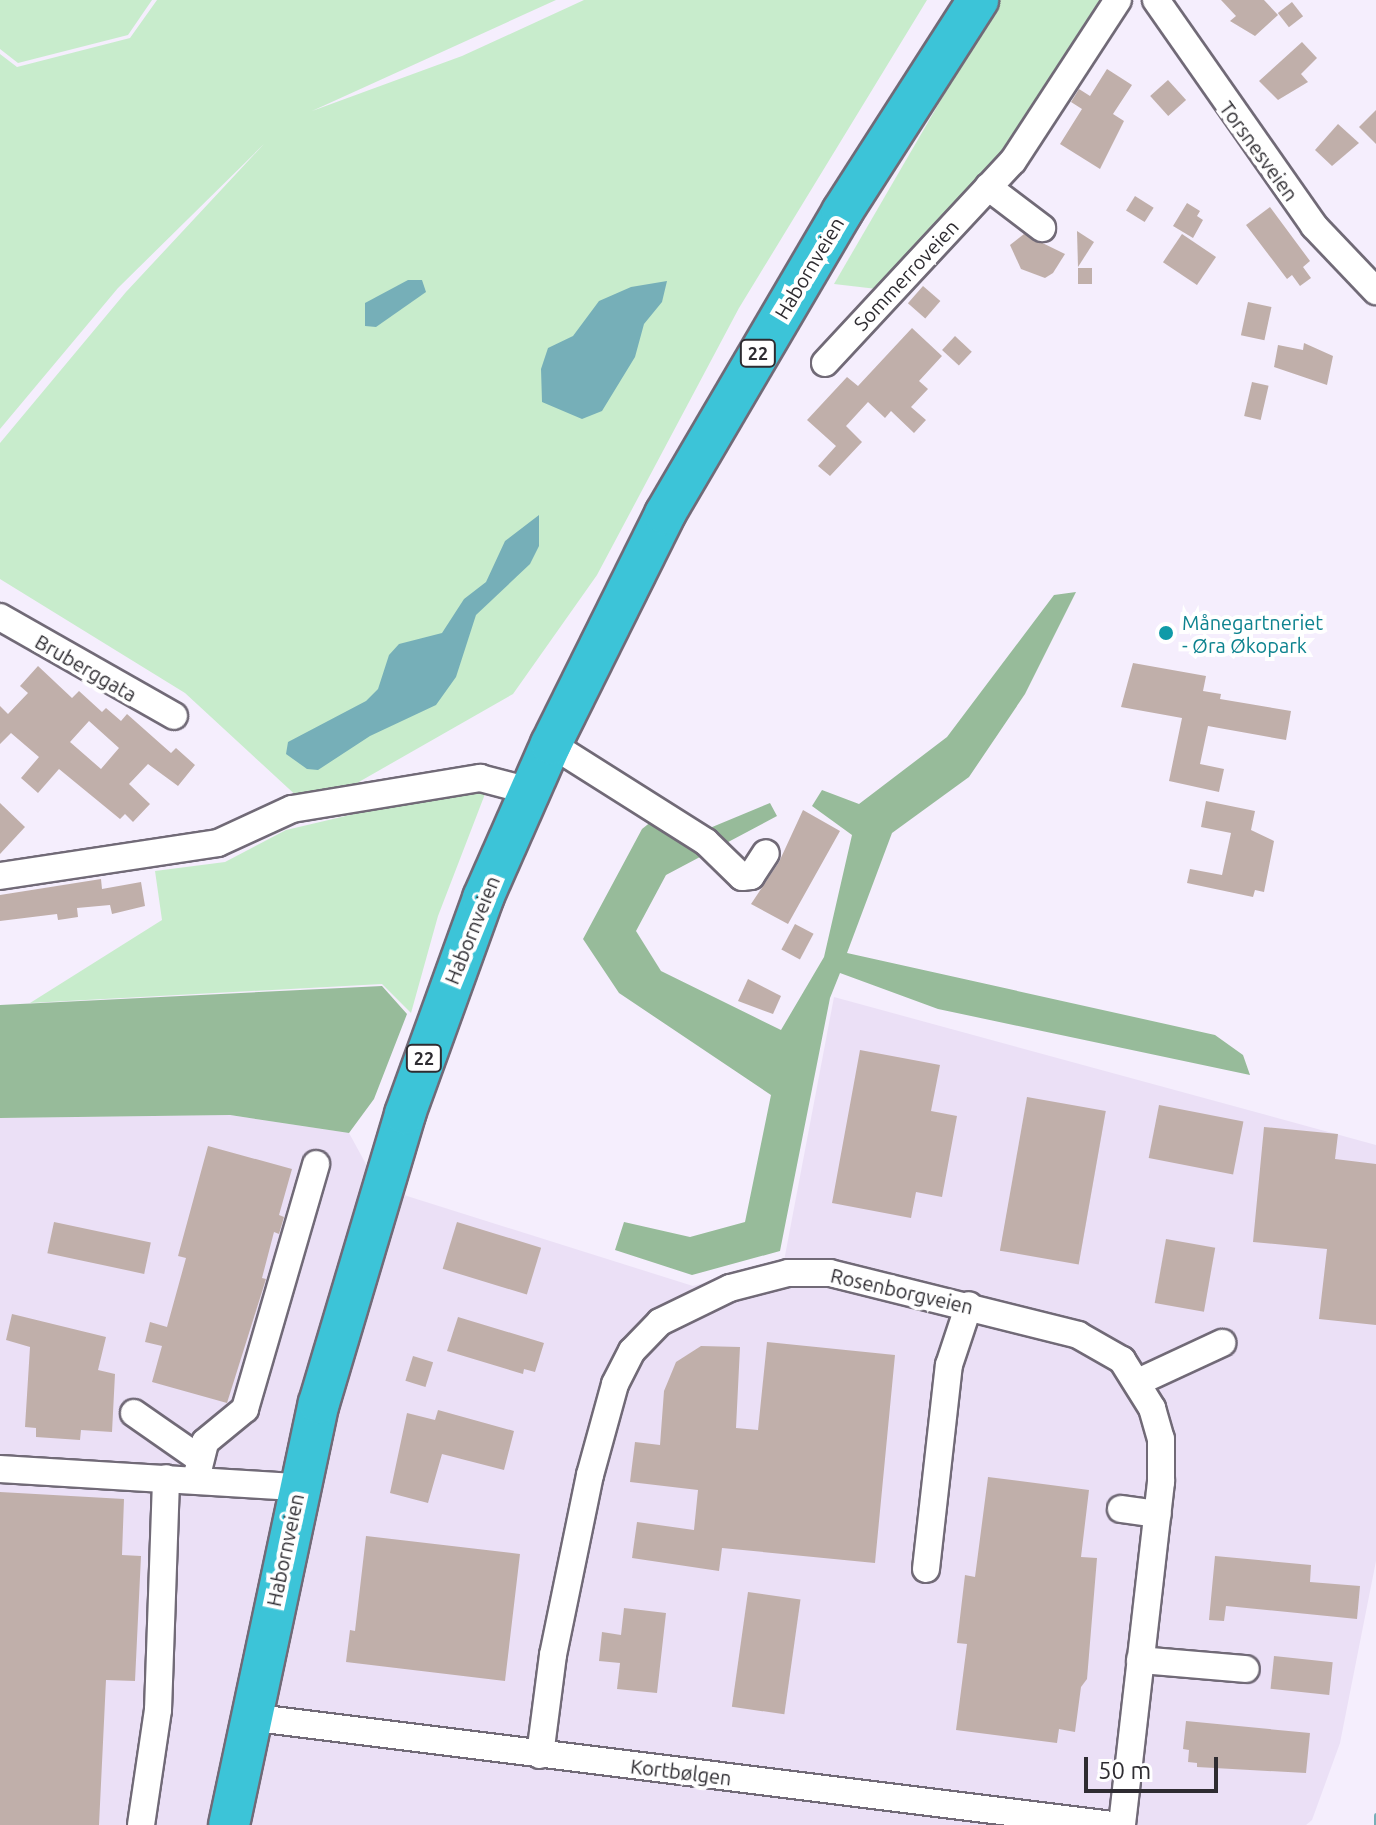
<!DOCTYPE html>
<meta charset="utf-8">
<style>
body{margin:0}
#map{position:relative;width:1376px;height:1825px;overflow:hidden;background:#f5eefd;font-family:Ubuntu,sans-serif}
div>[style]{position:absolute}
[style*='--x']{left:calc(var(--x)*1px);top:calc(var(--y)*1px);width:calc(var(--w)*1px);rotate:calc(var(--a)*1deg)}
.built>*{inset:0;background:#ebe0f6}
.green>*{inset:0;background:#c8eccc}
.forest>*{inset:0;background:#97bb9a}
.water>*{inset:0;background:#76afb8}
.stream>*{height:5px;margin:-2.5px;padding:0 2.5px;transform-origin:2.5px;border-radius:2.5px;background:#76afb8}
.building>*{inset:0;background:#c0afaa;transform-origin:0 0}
.roads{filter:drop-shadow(2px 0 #716a77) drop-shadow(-2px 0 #716a77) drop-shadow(0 2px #716a77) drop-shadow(0 -2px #716a77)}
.minor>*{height:26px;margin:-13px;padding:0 13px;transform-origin:13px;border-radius:13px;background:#fff}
.highway>*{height:40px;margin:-20px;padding:0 20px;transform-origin:20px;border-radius:20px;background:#3cc4d8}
.dots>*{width:22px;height:22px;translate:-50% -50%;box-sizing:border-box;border:4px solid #fff;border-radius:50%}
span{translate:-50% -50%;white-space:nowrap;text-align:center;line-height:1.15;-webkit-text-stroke:8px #fff;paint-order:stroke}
.shield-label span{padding:2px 6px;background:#fff;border:2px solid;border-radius:6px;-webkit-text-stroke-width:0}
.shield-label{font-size:18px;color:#2e2c31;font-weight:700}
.street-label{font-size:20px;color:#2e2c31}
.culture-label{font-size:20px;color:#0d838f}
.left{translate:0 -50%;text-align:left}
.scale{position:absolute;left:1084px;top:1757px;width:134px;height:36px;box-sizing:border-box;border:4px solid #2e2c31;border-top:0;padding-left:10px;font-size:24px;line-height:28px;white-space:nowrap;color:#2e2c31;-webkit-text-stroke:6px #fff;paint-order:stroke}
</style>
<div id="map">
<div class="built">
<div style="clip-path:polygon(834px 997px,1376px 1145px,1376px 1561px,1340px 1743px,1312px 1820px,1306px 1825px,0 1825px,0 1118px,230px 1115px,349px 1133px,373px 1177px,407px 1196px,693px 1286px,784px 1261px)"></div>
</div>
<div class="green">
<div style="clip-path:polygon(0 0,152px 0,128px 35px,18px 63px,0 49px)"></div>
<div style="clip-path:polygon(157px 0,556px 0,312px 111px,462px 56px,584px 0,927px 0,739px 308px,597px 575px,513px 694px,329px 799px,301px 800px,185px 693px,0 579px,0 443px,126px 292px,264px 144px,118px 288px,0 429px,0 54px,17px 67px,130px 38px)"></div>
<div style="clip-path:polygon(999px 0,1111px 0,999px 171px,877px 289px,834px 284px)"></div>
<div style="clip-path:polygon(465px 788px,481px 788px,485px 794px,438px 916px,411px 1013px,382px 984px,30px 1003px,162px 920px,155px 871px,225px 862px,286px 830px)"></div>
</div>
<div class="forest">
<div style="clip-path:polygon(1076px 592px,1025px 694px,969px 777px,892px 833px,847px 953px,1215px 1035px,1243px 1055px,1250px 1075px,938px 1009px,840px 973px,830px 998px,780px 1251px,692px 1275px,615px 1250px,624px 1222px,690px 1237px,745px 1222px,771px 1095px,619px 993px,583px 939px,642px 829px,667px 809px,705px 830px,770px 803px,777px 816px,666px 875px,636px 931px,661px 971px,781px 1030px,824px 957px,852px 835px,812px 806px,822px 790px,859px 804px,947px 737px,1054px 595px)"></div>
<div style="clip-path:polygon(382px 986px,407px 1014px,374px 1099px,349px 1133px,230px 1115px,0 1118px,0 1005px)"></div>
</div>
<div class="water">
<div style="clip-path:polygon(408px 280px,422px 280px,426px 292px,376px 327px,365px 326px,365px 303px)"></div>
<div style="clip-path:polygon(667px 281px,662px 302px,644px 324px,635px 357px,602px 411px,582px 419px,542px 402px,541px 369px,548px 348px,573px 336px,599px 301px,631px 287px)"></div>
<div style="clip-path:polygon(539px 515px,539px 546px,530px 564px,476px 615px,456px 677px,436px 705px,370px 736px,318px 770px,307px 769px,286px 754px,288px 742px,366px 701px,378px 689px,389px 655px,399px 644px,442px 633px,464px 599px,486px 582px,505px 541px)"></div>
</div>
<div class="stream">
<div style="--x:1376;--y:1825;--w:10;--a:-90"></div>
</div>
<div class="building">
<div style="clip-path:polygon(1221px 0,1264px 0,1278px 15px,1255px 36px,1230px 21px,1236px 16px)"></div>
<div style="left:1292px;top:2px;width:18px;height:18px;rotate:52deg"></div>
<div style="clip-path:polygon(1302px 42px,1317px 58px,1301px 74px,1308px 82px,1278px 100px,1259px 81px)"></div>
<div style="clip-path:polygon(1107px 69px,1132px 85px,1113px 114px,1124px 121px,1100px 169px,1060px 144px,1082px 109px,1071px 102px,1079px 89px,1090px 96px)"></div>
<div style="left:1168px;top:80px;width:27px;height:24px;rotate:48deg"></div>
<div style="clip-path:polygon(1376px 110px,1376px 144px,1359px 127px)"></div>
<div style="clip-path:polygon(1338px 124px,1359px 143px,1332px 166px,1315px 150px)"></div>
<div style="left:1135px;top:196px;width:22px;height:17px;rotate:32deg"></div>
<div style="clip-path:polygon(1187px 203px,1200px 211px,1197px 216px,1203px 220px,1193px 238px,1173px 226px)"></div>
<div style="clip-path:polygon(1270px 207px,1310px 261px,1303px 267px,1311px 278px,1300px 286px,1292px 275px,1287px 279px,1246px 225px)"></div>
<div style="clip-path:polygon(1077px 231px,1094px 242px,1078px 267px)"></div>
<div style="clip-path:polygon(1024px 234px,1065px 254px,1053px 273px,1045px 278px,1021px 269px,1010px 245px)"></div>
<div style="left:1182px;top:234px;width:41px;height:34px;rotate:34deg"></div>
<div style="left:1078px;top:268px;width:14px;height:16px"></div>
<div style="left:923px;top:286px;width:23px;height:23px;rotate:41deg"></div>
<div style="left:1248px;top:302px;width:24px;height:34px;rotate:12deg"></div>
<div style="clip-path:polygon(912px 328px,942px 356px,919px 381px,928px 389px,911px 407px,926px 420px,914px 433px,891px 411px,885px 418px,868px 402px,846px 426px,862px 442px,830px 476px,818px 466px,836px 446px,807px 420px,847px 377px,858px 386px)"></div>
<div style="left:955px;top:336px;width:23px;height:19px;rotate:43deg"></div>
<div style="clip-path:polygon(1304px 343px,1333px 356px,1327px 385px,1274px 367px,1278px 345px,1303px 350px)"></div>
<div style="left:1252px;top:382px;width:17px;height:35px;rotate:13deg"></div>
<div style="clip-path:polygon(1133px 663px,1206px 676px,1203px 691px,1221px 694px,1220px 699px,1291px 711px,1286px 740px,1208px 726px,1200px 764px,1224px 769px,1219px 792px,1169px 781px,1182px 718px,1121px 707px)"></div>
<div style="clip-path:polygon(evenodd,38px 666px,72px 698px,79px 691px,102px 712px,106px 708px,121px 721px,127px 714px,171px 753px,176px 748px,195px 765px,178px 786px,148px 764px,129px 784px,150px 804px,133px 822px,125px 814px,120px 819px,59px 769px,38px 793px,21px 778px,39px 757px,11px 733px,0 744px,0 706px,8px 714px,28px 693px,20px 686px,38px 666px,89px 721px,119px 748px,101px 769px,70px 742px,89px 721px)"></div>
<div style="clip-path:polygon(1206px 801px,1255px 811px,1251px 830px,1274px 841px,1264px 892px,1255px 890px,1253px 897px,1187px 883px,1190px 869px,1222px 875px,1231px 833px,1201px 827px)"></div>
<div style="clip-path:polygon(0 803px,25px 827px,0 854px)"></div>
<div style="clip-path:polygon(803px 810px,840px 831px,788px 924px,751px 904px,779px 862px)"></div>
<div style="clip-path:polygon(101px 879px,102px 889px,141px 882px,145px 906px,112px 914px,110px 905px,77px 908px,78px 917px,65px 919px,58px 920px,57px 914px,0 921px,0 895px)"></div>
<div style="left:795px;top:924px;width:21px;height:29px;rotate:28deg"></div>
<div style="clip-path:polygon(748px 979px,781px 996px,773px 1014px,738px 1001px)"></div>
<div style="clip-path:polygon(860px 1050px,940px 1065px,931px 1111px,957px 1116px,942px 1197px,916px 1192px,911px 1218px,832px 1203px)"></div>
<div style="left:1027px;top:1097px;width:80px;height:156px;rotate:10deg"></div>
<div style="left:1159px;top:1105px;width:86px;height:54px;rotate:11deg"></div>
<div style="clip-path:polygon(1264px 1127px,1338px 1134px,1335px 1159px,1376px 1164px,1376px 1325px,1319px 1319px,1327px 1249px,1253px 1242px)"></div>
<div style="clip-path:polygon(208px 1146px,292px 1169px,279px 1215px,284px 1217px,279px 1234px,274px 1232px,262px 1278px,266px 1279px,227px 1403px,152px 1382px,162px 1346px,145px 1342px,150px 1322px,167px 1327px,186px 1258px,178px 1256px)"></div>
<div style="left:54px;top:1222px;width:99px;height:32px;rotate:12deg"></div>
<div style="left:457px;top:1222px;width:88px;height:49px;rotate:17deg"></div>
<div style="left:1166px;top:1239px;width:50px;height:65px;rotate:10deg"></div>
<div style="clip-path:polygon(12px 1314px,106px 1337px,98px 1370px,115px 1374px,112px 1432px,81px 1430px,80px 1440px,36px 1437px,36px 1428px,25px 1427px,30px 1347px,6px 1340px)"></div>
<div style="clip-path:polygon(458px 1317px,544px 1343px,535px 1372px,524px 1369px,523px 1374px,447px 1351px)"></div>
<div style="clip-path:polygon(767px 1342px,895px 1355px,875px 1563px,722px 1548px,719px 1571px,632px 1558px,637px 1522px,694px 1530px,698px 1490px,630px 1482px,635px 1442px,660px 1445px,664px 1391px,676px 1362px,701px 1346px,740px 1347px,736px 1428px,758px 1430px)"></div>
<div style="left:413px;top:1356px;width:21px;height:26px;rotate:17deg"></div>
<div style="clip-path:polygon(438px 1410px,514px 1431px,504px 1470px,442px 1454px,428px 1503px,390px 1493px,407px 1413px,435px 1420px)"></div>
<div style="clip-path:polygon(988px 1477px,1089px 1490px,1081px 1557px,1097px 1558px,1087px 1679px,1081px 1687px,1075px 1732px,1059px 1729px,1057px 1743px,956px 1730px,967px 1644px,957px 1643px,965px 1575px,975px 1577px)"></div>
<div style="clip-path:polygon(0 1492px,124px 1499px,122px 1555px,141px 1556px,135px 1681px,106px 1680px,99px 1825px,0 1825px)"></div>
<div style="clip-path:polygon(366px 1536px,520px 1554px,505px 1681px,346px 1662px,350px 1630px,355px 1631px)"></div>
<div style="clip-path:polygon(1215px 1556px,1311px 1565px,1310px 1582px,1360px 1586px,1357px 1619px,1226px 1606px,1224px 1621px,1209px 1620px)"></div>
<div style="left:748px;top:1592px;width:53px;height:116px;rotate:8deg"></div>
<div style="clip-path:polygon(624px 1608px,666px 1613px,657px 1693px,617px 1689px,620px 1663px,599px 1661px,602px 1632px,621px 1635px)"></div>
<div style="left:1274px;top:1656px;width:59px;height:33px;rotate:6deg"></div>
<div style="clip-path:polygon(1186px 1721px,1310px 1733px,1306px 1773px,1197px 1767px,1197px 1763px,1188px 1762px,1189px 1750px,1183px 1749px)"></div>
</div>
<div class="roads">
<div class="minor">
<div style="--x:1156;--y:0;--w:276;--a:55"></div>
<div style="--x:1314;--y:226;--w:90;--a:46.4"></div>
<div style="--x:988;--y:187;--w:68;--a:37.2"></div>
<div style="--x:825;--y:363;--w:276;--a:-47.1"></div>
<div style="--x:1013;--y:161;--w:192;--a:-56.9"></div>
<div style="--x:0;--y:617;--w:200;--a:29.6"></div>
<div style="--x:551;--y:744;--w:183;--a:32.3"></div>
<div style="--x:706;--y:842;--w:50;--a:44.2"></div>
<div style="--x:742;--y:877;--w:9;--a:-6"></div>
<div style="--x:751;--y:876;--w:27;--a:-57"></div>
<div style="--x:0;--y:876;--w:220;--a:-8.6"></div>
<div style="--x:218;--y:843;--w:81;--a:-24.7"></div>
<div style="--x:292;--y:809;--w:191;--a:-9.4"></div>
<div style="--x:480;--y:778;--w:52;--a:14.6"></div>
<div style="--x:1138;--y:1382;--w:93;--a:-24.9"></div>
<div style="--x:134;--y:1413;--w:77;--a:34.9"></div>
<div style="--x:0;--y:1469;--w:299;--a:3.5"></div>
<div style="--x:196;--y:1479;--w:38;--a:-76"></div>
<div style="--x:205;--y:1442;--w:52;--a:-39.5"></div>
<div style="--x:245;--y:1409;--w:255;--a:-73.8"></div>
<div style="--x:1121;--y:1509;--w:37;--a:8"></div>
<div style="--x:926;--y:1569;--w:205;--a:-83.6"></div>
<div style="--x:949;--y:1365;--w:63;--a:-71.6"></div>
<div style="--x:1140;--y:1660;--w:106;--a:4.9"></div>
<div style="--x:249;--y:1717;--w:871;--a:7.13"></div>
<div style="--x:540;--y:1755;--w:101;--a:-82.6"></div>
<div style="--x:553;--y:1655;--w:184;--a:-78.4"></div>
<div style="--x:590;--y:1475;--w:94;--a:-74.6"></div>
<div style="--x:615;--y:1384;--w:37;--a:-63"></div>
<div style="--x:632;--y:1351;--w:40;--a:-46"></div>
<div style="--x:660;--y:1322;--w:78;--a:-25.9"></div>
<div style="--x:730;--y:1288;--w:60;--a:-14.5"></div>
<div style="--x:788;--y:1273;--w:42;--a:0"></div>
<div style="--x:830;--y:1273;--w:256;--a:14"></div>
<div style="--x:1078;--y:1335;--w:51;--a:29.6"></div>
<div style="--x:1122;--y:1360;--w:57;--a:58"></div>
<div style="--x:1152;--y:1408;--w:32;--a:74"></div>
<div style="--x:1161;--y:1439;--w:43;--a:90"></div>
<div style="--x:1161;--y:1482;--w:345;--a:96.5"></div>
<div style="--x:141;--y:1825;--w:116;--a:-81.6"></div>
<div style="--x:158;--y:1710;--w:232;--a:-88"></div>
</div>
<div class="highway">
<div style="--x:229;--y:1825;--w:431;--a:-78"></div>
<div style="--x:319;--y:1403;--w:302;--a:-73.4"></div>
<div style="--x:405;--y:1114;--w:230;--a:-70.1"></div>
<div style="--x:483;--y:898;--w:168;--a:-66.2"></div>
<div style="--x:551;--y:744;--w:257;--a:-63.6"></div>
<div style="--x:665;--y:514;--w:350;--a:-59.6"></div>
<div style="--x:842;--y:212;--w:252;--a:-57.3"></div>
</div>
</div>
<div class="dots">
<div style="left:1166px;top:633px;background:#0f9aa8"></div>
</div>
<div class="shield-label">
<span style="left:758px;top:353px">22</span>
<span style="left:424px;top:1058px">22</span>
</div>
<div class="street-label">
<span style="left:1259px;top:151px;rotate:54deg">Torsnesveien</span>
<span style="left:809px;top:268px;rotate:-59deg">Habornveien</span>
<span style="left:906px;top:275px;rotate:-47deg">Sommerroveien</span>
<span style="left:86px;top:668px;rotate:30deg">Bruberggata</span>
<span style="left:472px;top:930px;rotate:-68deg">Habornveien</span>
<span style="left:902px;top:1291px;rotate:13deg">Rosenborgveien</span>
<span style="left:285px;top:1550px;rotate:-78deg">Habornveien</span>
<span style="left:681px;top:1772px;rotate:7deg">Kortbølgen</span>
</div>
<div class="culture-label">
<span class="left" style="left:1182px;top:634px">Månegartneriet<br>- Øra Økopark</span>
</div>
<div class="scale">50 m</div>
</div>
